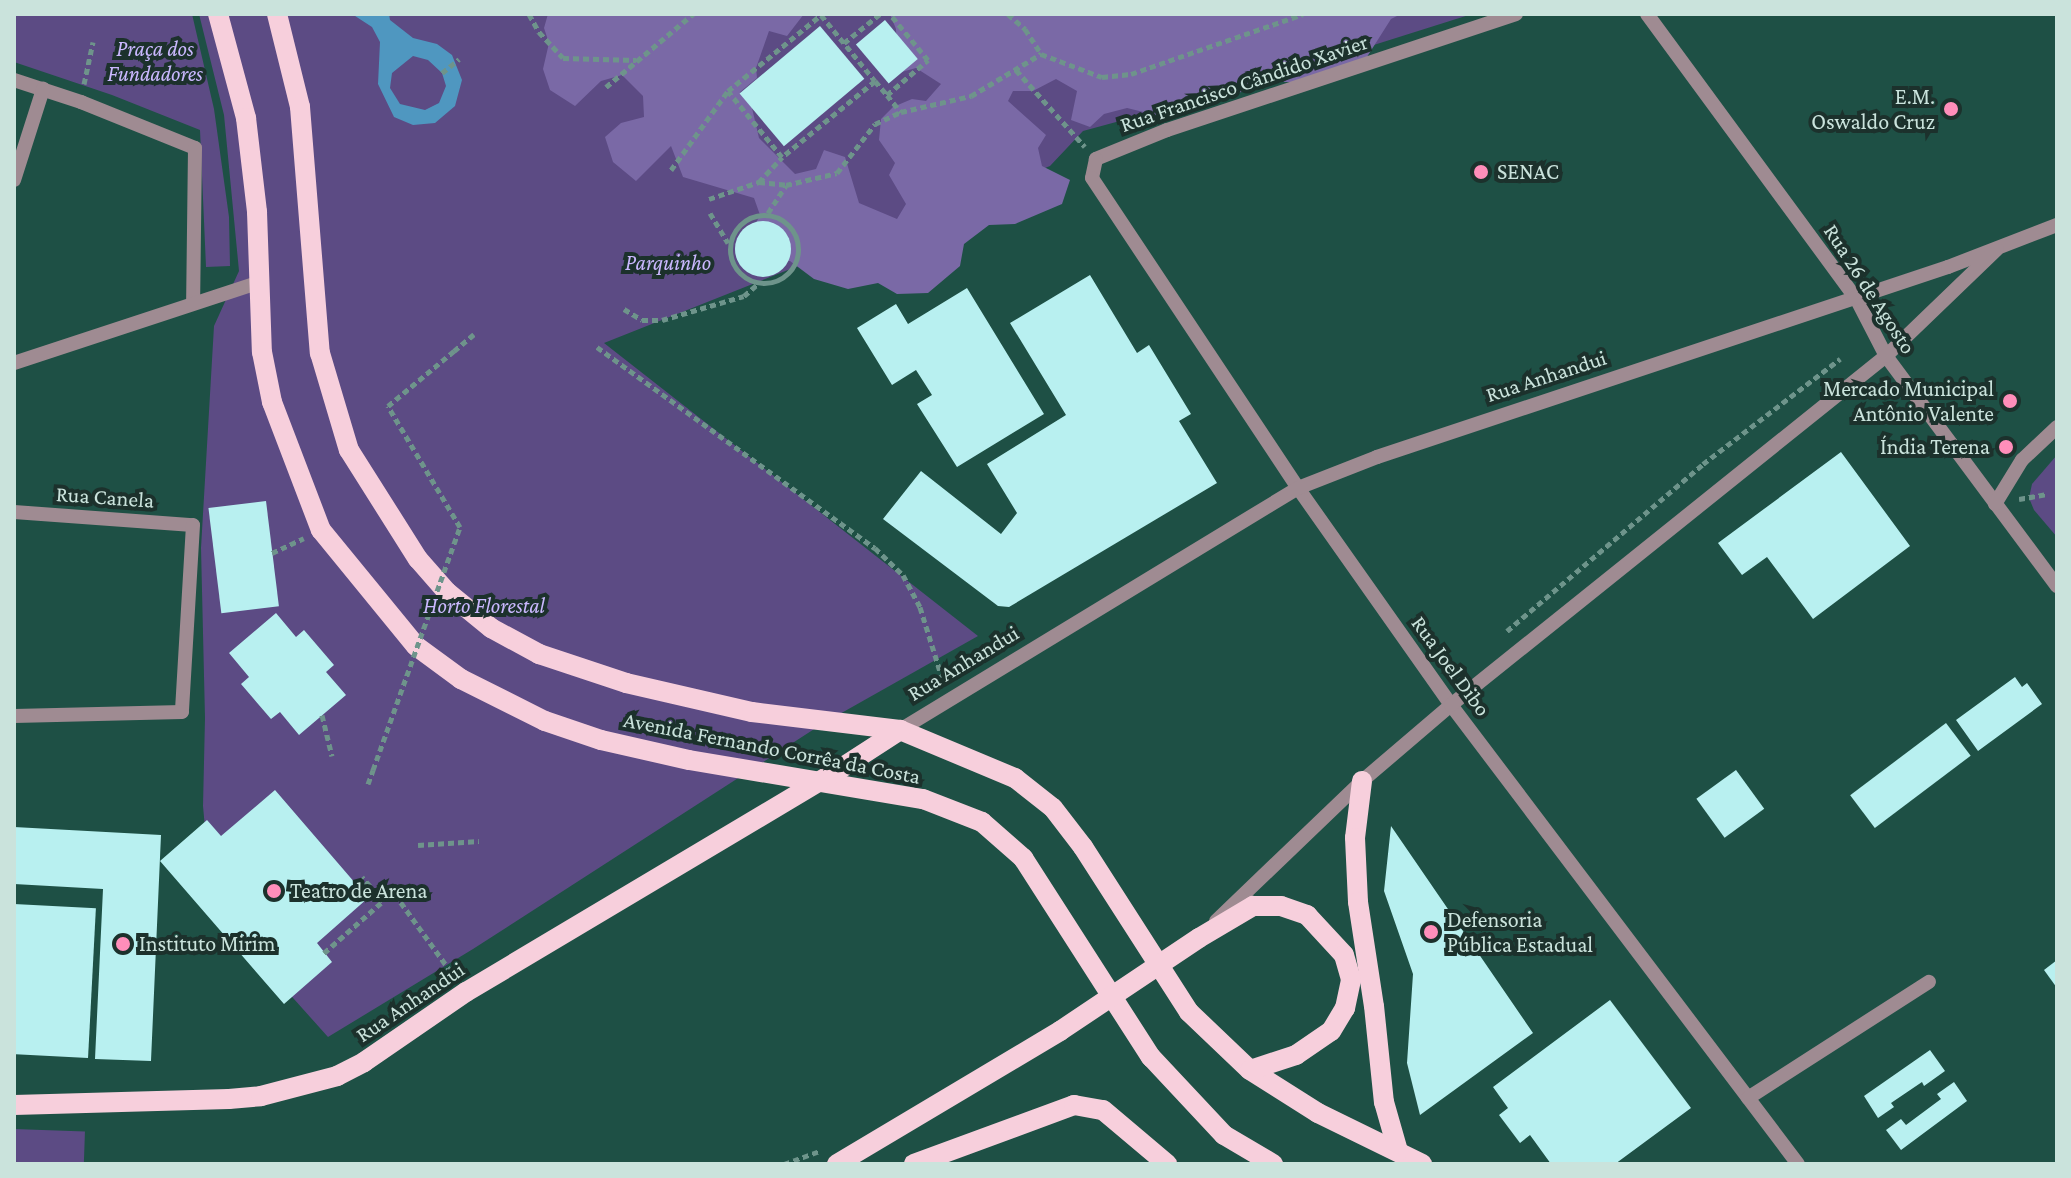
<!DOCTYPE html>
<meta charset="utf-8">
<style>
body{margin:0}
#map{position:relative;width:2071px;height:1178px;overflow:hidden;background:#1e5045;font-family:"Crimson Pro",serif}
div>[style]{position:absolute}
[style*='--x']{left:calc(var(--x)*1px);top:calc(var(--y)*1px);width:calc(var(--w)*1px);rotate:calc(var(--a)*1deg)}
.green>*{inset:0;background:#5c4b84;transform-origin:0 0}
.forest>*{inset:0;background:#7a69a6}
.water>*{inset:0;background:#4f97c0}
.building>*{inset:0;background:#b8f0f0;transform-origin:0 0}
.round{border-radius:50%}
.path>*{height:5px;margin-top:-2.5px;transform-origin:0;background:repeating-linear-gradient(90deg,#6e948b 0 6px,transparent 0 10px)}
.path>.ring{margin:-2.5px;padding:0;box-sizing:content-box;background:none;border:5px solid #6e948b;border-radius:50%}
.minor>*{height:14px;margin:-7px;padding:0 7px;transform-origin:7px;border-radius:7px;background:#9f8b92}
.major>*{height:20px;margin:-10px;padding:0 10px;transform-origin:10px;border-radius:10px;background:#f7cfdc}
.path-bridge>*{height:5px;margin-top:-2.5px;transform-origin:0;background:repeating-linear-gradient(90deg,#6e948b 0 6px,transparent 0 10px)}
.major-bridge>*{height:20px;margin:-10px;padding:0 10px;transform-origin:10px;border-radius:10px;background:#f7cfdc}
.dots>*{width:22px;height:22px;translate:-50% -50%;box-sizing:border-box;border:4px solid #1c312c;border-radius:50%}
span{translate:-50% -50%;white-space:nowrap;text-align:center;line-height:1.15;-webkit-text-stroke:8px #1c312c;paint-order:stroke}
.park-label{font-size:22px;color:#cab8fe;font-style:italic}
.street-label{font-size:22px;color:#cae3dc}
.poi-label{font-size:22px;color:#cae3dc}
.right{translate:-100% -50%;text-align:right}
.left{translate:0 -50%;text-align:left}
.frame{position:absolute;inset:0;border:16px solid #cae3dc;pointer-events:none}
</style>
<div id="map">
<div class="green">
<div style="clip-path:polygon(14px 14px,192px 14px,214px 109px,229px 217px,230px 266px,206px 267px,200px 130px,112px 95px,14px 62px)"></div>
<div style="clip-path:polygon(199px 14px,1472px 14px,1212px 96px,1083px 131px,1050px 166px,604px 343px,978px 636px,822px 724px,473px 949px,328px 1037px,285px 989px,211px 894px,203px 806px,205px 718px,201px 548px,214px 326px,239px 271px,224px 115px)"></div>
<div style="clip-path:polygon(2057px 455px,2057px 537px,2034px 510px,2029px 498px,2032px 484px)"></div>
<div style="left:14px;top:1129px;width:71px;height:35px;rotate:2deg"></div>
</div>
<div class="forest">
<div style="clip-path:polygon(548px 14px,804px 14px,787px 36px,769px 31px,756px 68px,757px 78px,740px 92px,752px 108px,759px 138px,795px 174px,816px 169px,824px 150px,845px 157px,859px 203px,897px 219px,906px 204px,889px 175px,895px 163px,879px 140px,881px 119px,893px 107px,912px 99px,926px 101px,941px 84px,916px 68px,898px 73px,896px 29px,890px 14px,1401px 14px,1391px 19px,1365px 60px,1304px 82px,1264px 82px,1211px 105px,1168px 118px,1127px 108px,1104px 114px,1090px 127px,1071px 120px,1077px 91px,1056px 79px,1033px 91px,1013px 91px,1008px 101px,1046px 135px,1038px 148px,1042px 166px,1070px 180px,1062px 204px,1015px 224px,989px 225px,964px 244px,960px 266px,928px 293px,897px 294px,878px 283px,848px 289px,814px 279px,790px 261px,756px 264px,748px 239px,760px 215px,754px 198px,683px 177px,671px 146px,636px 181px,613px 162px,605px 137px,621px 123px,644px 117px,643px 96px,622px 75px,601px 81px,575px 106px,550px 90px,543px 69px,549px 43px,544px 28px)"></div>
</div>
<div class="water">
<div style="clip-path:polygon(evenodd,352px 14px,389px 14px,390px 20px,413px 38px,437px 44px,452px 55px,462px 80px,455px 106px,435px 123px,413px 125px,394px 117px,378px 84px,380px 42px,372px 27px,352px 14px,413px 56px,428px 60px,442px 73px,446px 86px,439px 103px,425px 110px,400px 104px,390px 88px,392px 73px,413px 56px)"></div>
</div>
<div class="building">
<div style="left:885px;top:20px;width:51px;height:38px;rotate:50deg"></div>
<div style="left:820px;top:26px;width:69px;height:105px;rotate:50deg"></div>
<div class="round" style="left:735px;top:221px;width:56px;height:56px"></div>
<div style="clip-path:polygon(1090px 275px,1137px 353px,1149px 345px,1191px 414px,1179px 421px,1217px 483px,1009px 607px,998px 606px,883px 519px,921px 471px,1001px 534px,1017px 513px,987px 464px,1066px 415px,1010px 323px)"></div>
<div style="clip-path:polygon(967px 288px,1044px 414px,957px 467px,917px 404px,932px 395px,916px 370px,892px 385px,857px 328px,896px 304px,908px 324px)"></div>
<div style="clip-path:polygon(1841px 452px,1910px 546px,1813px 619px,1767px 557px,1742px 575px,1718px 543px)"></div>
<div style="left:266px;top:501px;width:106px;height:58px;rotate:83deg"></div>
<div style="clip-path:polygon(276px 613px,296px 637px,304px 630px,334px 665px,326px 672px,346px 695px,299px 735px,280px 712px,271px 719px,241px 684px,249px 677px,229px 653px)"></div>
<div style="clip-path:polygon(2015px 677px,2022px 687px,2027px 683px,2042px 704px,1978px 751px,1956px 720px)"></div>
<div style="left:1946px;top:723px;width:41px;height:120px;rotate:53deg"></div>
<div style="left:1736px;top:770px;width:48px;height:49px;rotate:54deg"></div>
<div style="clip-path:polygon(275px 790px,368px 898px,317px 943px,332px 962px,284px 1004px,160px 861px,207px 820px,221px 836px)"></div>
<div style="clip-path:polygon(1391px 826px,1533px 1033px,1420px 1115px,1407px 1063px,1413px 974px,1384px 891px)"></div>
<div style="clip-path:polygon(14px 827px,161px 835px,151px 1061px,95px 1059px,103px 889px,14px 884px)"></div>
<div style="left:14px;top:904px;width:82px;height:150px;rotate:3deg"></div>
<div style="clip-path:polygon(2057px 960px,2057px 988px,2044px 970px)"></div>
<div style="clip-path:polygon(1610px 1000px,1691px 1108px,1615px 1164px,1551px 1164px,1530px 1135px,1520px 1143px,1499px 1115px,1508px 1108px,1493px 1087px)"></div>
<div style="clip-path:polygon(1930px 1050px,1945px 1071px,1924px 1086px,1922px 1082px,1891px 1103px,1894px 1107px,1878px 1118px,1864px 1096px)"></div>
<div style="clip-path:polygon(1954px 1082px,1967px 1101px,1901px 1150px,1886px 1130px,1901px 1119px,1906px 1125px,1941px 1099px,1937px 1094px)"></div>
</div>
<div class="path">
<div style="--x:529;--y:14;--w:21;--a:61"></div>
<div style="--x:539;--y:32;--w:35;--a:47"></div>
<div style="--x:563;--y:58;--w:73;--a:1.6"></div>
<div style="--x:1008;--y:14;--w:23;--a:41"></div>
<div style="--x:1025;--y:29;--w:30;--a:57"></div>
<div style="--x:1041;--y:54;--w:65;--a:20.7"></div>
<div style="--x:1102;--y:77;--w:29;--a:-6"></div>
<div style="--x:1131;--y:74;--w:182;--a:-19.2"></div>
<div style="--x:821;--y:15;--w:85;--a:50.7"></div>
<div style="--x:875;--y:81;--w:120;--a:140.7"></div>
<div style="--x:782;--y:157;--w:85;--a:-129.3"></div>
<div style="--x:728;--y:91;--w:120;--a:-39.3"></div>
<div style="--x:844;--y:43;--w:46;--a:-38.9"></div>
<div style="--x:1016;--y:70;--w:103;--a:48.1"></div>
<div style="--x:442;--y:73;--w:22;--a:-39"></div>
<div style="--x:875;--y:81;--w:18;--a:49"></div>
<div style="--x:887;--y:95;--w:54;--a:-40.5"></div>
<div style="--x:928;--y:60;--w:60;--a:-129.6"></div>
<div style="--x:84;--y:84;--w:43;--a:-77.9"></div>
<div style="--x:606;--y:87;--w:114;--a:-40"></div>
<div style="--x:887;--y:95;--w:22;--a:51"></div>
<div style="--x:671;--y:170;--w:97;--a:-54.2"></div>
<div style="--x:759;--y:182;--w:27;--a:6"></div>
<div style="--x:786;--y:185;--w:52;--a:-13.2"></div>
<div style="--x:837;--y:173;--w:62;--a:-52.2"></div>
<div style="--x:875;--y:124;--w:29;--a:-25"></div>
<div style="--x:901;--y:112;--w:72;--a:-12.9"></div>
<div style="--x:971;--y:96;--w:82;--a:-31"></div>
<div style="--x:709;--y:199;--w:53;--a:-18.8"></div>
<div style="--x:759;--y:182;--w:34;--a:-47"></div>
<div style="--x:710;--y:213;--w:35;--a:59"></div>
<div style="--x:768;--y:213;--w:33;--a:-57"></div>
<div class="ring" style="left:730px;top:215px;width:63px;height:63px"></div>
<div style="--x:624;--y:309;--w:21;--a:31"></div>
<div style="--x:642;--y:320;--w:20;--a:0"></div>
<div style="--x:662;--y:320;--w:85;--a:-16.3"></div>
<div style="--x:744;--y:296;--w:18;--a:-41"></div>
<div style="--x:597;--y:347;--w:343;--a:35.9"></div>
<div style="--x:875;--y:548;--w:39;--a:44"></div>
<div style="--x:903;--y:575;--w:36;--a:62"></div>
<div style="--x:920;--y:607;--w:77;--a:72.7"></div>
<div style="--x:454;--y:351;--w:26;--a:-40"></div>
<div style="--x:2019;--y:499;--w:27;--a:-10"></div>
<div style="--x:272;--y:553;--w:35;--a:-25"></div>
<div style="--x:1507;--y:631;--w:257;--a:-40.4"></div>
<div style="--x:1703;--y:464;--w:173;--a:-37.5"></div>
<div style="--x:322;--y:715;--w:42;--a:76.3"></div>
<div style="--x:368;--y:784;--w:15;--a:-70"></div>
<div style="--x:418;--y:845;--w:61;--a:-3.8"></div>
<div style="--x:389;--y:886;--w:111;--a:54.2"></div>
<div style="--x:324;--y:953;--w:79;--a:-41.4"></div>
<div style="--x:383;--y:901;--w:32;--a:-131"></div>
<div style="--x:784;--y:1164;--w:38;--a:-20"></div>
</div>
<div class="minor">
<div style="--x:1516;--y:14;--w:368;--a:161.6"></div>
<div style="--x:1167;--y:130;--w:77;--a:157.8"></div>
<div style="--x:1096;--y:159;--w:19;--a:102"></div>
<div style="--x:1092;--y:178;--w:372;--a:56.4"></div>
<div style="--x:1298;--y:488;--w:266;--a:54.8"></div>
<div style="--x:1451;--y:705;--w:575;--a:52.91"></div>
<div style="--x:1647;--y:14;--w:353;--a:53.7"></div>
<div style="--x:1856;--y:298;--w:65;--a:62.7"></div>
<div style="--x:1886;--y:356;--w:287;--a:53.4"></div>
<div style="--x:14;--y:80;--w:71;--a:18.2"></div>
<div style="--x:81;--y:102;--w:123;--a:22"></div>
<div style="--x:195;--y:148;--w:154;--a:90.7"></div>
<div style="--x:14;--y:180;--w:96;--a:-72.3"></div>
<div style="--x:14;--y:363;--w:260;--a:-18.2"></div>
<div style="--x:1995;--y:504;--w:52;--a:-58.5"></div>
<div style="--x:2022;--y:460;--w:48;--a:-43.3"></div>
<div style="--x:14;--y:512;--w:179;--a:4.2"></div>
<div style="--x:193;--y:525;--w:187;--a:93.4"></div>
<div style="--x:182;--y:712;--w:168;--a:178.6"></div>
<div style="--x:900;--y:730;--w:466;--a:-31.3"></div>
<div style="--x:1298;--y:488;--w:85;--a:-21.4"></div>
<div style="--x:1377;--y:457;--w:602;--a:-18.4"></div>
<div style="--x:1948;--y:267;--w:117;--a:-21.1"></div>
<div style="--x:1216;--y:921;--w:202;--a:-43.8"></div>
<div style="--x:1362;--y:781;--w:117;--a:-40.5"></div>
<div style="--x:1451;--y:705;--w:558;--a:-38.74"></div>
<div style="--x:1886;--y:356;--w:154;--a:-43.9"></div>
<div style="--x:1748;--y:1098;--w:215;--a:-32.7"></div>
</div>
<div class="major">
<div style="--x:218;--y:14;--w:108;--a:74.9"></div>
<div style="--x:246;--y:118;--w:95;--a:83.3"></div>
<div style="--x:257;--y:212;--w:140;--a:88"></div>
<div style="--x:262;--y:352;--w:51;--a:78.7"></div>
<div style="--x:272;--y:402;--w:137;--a:69.1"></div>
<div style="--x:321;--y:530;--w:150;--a:50.7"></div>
<div style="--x:416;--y:646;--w:56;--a:36.3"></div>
<div style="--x:461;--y:679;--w:94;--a:26.6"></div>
<div style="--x:545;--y:721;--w:59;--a:18.7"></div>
<div style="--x:601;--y:740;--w:90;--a:12.8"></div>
<div style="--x:689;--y:760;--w:237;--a:9.5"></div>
<div style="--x:923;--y:799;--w:63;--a:21.3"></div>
<div style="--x:982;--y:822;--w:55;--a:41.3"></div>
<div style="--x:1023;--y:858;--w:237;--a:57.3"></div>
<div style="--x:1151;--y:1057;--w:107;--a:46.9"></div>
<div style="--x:1224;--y:1135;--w:57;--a:30.6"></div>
<div style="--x:277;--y:14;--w:96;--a:76.1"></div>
<div style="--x:300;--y:107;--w:247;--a:85.4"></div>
<div style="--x:320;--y:353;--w:101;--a:73.4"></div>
<div style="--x:349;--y:450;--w:129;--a:57.7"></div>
<div style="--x:418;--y:559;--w:44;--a:48.7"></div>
<div style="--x:447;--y:592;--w:57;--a:39.3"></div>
<div style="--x:491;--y:628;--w:55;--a:28.4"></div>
<div style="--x:539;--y:654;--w:92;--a:18.4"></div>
<div style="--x:626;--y:683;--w:129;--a:13"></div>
<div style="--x:752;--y:712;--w:149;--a:6.9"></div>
<div style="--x:900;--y:730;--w:125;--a:22.7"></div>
<div style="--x:1015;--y:778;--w:48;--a:38.3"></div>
<div style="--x:1053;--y:808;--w:49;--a:52.4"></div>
<div style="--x:1083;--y:847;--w:196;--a:57.3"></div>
<div style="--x:1189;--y:1012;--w:84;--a:43.6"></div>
<div style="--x:1250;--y:1070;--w:80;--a:32.3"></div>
<div style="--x:1318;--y:1113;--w:116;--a:26.1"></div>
<div style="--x:1362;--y:781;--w:57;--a:97"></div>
<div style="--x:1355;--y:838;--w:64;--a:87.3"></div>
<div style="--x:1358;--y:902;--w:105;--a:81.3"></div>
<div style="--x:1374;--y:1006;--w:97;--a:84.1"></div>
<div style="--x:1384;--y:1102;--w:51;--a:74.1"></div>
<div style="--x:1199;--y:938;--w:63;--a:-30.7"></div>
<div style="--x:1253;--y:906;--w:28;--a:0"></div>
<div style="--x:1281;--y:906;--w:28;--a:19"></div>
<div style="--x:1307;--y:915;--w:54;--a:47.2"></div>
<div style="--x:1344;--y:955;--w:26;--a:74"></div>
<div style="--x:1351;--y:980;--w:29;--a:102"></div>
<div style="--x:1345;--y:1008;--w:27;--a:121"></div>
<div style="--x:1331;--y:1031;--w:42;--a:145.6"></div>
<div style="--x:1296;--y:1055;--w:48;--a:161.9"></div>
<div style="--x:14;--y:1105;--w:215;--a:-1.6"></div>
<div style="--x:229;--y:1099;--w:32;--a:-5"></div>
<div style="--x:261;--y:1096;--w:79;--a:-14.7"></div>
<div style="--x:337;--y:1076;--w:30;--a:-27"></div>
<div style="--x:364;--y:1062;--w:124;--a:-34.5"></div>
<div style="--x:466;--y:992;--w:435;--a:-30.8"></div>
<div style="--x:840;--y:769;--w:72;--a:-33"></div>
<div style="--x:837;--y:1164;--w:260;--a:-30.8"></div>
<div style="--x:914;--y:1164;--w:171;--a:-20.2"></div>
<div style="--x:1074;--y:1105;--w:29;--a:10"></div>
<div style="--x:1103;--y:1110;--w:84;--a:40.2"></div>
</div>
<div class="path-bridge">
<div style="--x:373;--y:770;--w:258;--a:-70.3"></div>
<div style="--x:460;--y:527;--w:141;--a:-120.8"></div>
<div style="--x:388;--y:406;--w:86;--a:-39.8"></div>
</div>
<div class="major-bridge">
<div style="--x:1060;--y:1031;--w:167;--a:-33.8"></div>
</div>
<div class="dots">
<div style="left:1951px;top:109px;background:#ff8eba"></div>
<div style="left:1481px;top:172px;background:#ff8eba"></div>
<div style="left:2010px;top:401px;background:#ff8eba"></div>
<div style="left:2006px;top:447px;background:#ff8eba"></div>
<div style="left:274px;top:891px;background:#ff8eba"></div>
<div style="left:1431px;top:932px;background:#ff8eba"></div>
<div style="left:123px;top:944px;background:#ff8eba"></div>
</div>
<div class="park-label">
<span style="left:155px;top:61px">Praça dos<br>Fundadores</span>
<span style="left:668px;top:263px">Parquinho</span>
<span style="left:484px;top:606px">Horto Florestal</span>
</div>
<div class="street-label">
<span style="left:1244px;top:83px;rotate:-19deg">Rua Francisco Cândido Xavier</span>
<span style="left:1870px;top:289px;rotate:57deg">Rua 26 de Agosto</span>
<span style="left:1546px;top:376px;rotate:-18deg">Rua Anhandui</span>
<span style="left:105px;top:497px;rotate:4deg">Rua Canela</span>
<span style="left:963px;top:663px;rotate:-31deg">Rua Anhandui</span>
<span style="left:1451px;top:666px;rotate:54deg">Rua Joel Dibo</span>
<span style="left:772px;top:748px;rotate:11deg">Avenida Fernando Corrêa da Costa</span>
<span style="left:410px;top:1002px;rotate:-34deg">Rua Anhandui</span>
</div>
<div class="poi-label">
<span class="right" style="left:1935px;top:109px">E.M.<br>Oswaldo Cruz</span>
<span class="left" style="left:1497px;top:172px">SENAC</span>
<span class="right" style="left:1994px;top:401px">Mercado Municipal<br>Antônio Valente</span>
<span class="right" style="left:1990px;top:447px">Índia Terena</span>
<span class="left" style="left:290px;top:891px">Teatro de Arena</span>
<span class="left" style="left:1447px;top:932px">Defensoria<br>Pública Estadual</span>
<span class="left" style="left:139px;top:944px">Instituto Mirim</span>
</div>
<div class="frame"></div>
</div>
